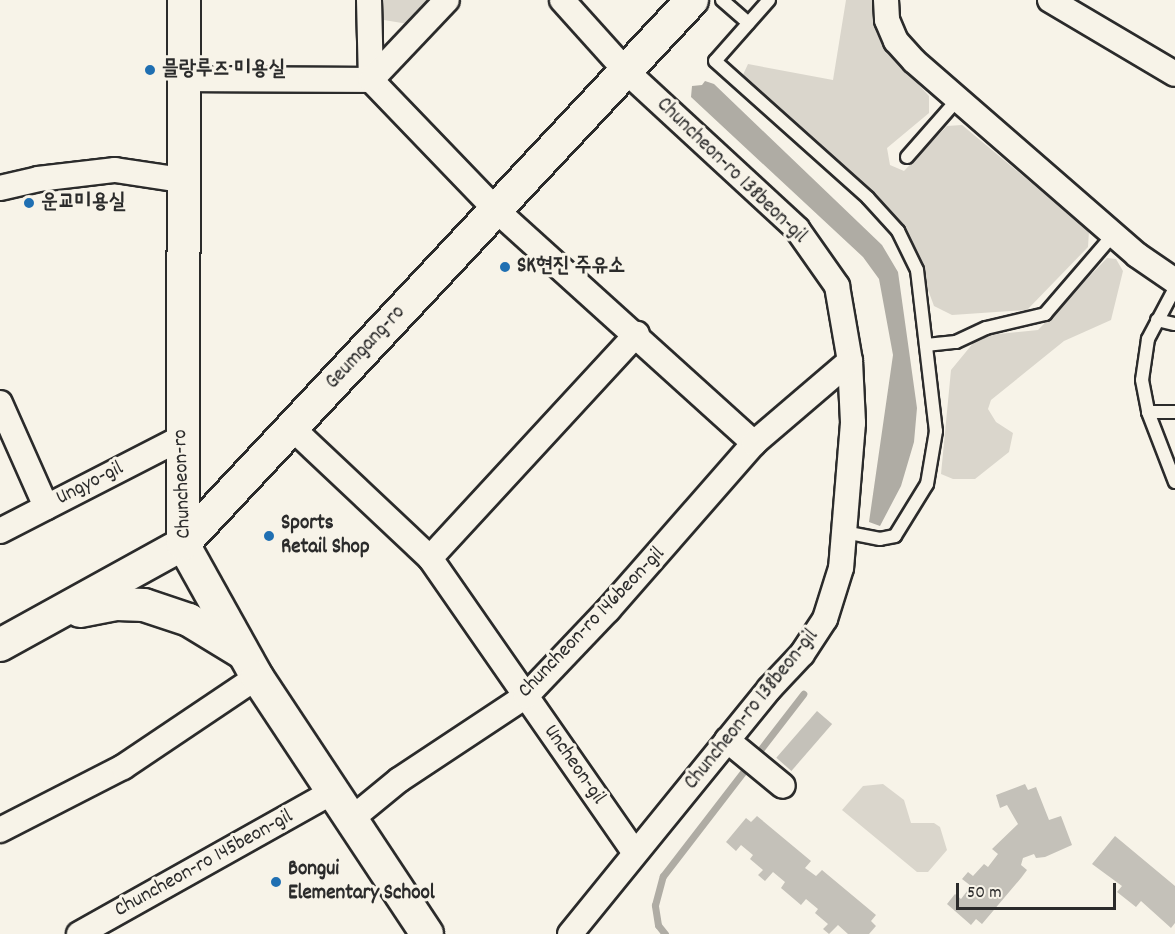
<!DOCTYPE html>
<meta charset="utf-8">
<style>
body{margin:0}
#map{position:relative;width:1175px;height:934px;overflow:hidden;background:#f7f3e8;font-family:Dekko,"Poor Story",sans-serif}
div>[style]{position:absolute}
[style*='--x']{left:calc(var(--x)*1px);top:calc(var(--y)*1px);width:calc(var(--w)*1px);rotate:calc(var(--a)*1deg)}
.green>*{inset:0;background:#dad6cc}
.water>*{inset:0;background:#afaca4}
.stream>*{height:7px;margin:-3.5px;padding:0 3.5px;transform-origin:3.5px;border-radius:3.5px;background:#afaca4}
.building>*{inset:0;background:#c4c1b9;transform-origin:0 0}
.roads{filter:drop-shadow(2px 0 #2b2b2b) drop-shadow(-2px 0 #2b2b2b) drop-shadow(0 2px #2b2b2b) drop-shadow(0 -2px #2b2b2b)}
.service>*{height:12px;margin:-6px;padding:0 6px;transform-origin:6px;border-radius:6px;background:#f7f3e8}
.minor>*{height:24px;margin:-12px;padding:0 12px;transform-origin:12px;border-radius:12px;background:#f7f3e8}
.tertiary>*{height:32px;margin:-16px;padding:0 16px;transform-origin:16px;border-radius:16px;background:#f7f3e8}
.dots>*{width:16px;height:16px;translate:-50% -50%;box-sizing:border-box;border:3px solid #f7f3e8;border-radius:50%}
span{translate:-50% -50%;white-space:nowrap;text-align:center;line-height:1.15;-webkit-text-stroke:6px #f7f3e8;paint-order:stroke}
.poi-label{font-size:21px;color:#2b2b2b;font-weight:700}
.left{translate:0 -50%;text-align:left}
.street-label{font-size:21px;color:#2b2b2b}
.scale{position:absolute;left:956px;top:883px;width:160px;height:27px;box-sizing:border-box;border:3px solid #2b2b2b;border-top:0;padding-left:8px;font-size:18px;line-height:21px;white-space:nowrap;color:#2b2b2b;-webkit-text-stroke:4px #f7f3e8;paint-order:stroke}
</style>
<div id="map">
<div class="green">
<div style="clip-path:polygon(378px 0,432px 0,408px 24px,378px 19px)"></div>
<div style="clip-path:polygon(846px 0,874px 0,881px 43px,929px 96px,929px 113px,887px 148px,890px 165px,904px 171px,947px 126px,962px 125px,1089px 231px,1088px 247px,1027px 310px,952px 315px,934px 306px,905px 228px,742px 77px,748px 64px,833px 80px)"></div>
<div style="clip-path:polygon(1107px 258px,1116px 259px,1123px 271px,1111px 320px,1064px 341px,991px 400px,988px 409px,996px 422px,1013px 433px,1009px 452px,975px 479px,953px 479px,941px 474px,951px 370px,979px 336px,1038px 330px)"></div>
<div style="clip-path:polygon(883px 784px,904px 800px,911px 823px,934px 823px,940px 827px,947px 850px,928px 872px,917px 872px,842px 810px,863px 786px)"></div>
</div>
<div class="water">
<div style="clip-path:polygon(705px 81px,714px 84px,882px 245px,898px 272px,917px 408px,914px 442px,901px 486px,880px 526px,869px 522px,893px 355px,879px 279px,863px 257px,691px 97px,692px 86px,702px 85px)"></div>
</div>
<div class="stream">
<div style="--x:665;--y:934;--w:11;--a:-128"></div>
<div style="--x:658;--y:925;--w:20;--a:-99"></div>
<div style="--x:655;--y:905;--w:30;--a:-75"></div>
<div style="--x:663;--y:876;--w:230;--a:-52.4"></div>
</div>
<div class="building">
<div style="left:817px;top:711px;width:20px;height:62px;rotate:41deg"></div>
<div style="clip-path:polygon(1025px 784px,1028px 790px,1036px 787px,1049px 820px,1061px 816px,1072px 845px,1045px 857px,1036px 858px,1034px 854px,1023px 858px,1021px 865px,1027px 870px,1021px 878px,982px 924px,976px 919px,971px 925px,947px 904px,955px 894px,961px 899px,971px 886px,962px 879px,968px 872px,973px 876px,984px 864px,988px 867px,998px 854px,992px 849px,1018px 824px,1007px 805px,1000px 808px,996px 795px)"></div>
<div style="clip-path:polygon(757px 816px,811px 861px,805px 868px,816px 876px,822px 870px,876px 915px,871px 921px,876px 926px,869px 934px,848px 934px,838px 925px,829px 934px,823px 929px,828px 924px,815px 913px,818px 909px,806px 899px,801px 905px,781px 888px,785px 882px,773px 872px,765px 881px,758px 875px,763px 870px,750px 859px,753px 855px,741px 845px,736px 851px,726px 842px,746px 818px,751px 822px)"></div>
<div style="clip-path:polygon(1115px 836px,1175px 886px,1175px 923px,1171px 928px,1141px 901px,1136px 907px,1117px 892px,1122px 886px,1092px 864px)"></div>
</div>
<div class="roads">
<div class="service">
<div style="--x:722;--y:0;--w:35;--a:41"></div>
<div style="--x:769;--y:0;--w:81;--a:131.5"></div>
<div style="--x:715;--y:61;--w:205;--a:41.8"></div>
<div style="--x:868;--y:198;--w:45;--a:47.7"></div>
<div style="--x:898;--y:231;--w:43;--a:64"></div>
<div style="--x:917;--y:270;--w:162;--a:83.3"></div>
<div style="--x:936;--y:431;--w:54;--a:99.6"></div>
<div style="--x:927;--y:484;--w:61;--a:121.6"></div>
<div style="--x:895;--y:536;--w:15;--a:169"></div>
<div style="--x:880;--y:539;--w:37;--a:-169"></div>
<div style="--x:907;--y:157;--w:76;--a:-48.7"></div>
<div style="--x:1175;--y:288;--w:58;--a:117.9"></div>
<div style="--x:1148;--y:339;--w:41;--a:98.3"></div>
<div style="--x:1142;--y:380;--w:33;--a:79"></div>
<div style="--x:1148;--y:412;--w:75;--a:68.9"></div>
<div style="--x:1157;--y:320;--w:18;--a:13"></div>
<div style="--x:926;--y:345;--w:30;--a:-6"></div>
<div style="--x:956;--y:342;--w:33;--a:-25"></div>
<div style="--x:986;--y:328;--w:61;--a:-13.3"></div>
<div style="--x:1045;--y:314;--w:104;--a:-49.3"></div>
<div style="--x:1148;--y:412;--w:27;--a:0"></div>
</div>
<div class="minor">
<div style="--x:369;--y:0;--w:80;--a:88.6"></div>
<div style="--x:371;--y:80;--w:180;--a:46.1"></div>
<div style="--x:496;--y:210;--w:348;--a:42.1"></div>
<div style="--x:562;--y:0;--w:96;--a:48"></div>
<div style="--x:626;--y:71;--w:233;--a:42.7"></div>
<div style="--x:797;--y:229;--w:70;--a:54.9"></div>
<div style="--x:837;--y:286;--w:76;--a:80.2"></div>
<div style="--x:850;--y:361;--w:62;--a:87.2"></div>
<div style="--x:853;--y:423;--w:145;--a:94.7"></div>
<div style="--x:841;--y:568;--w:53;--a:107.4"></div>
<div style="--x:825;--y:619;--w:42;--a:123.3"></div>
<div style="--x:802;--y:654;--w:47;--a:133.3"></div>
<div style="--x:770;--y:688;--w:317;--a:129.1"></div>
<div style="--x:886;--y:0;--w:20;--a:87"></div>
<div style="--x:887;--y:20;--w:23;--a:67"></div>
<div style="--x:896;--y:41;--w:27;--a:48"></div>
<div style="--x:914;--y:61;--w:296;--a:41"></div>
<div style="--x:1137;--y:255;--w:46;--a:34.4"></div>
<div style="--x:1050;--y:0;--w:145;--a:30.6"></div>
<div style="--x:182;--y:79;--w:189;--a:0.3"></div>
<div style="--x:371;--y:80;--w:110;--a:-46.5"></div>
<div style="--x:0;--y:188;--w:39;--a:-13"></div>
<div style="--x:38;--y:179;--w:78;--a:-6.7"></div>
<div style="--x:115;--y:170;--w:68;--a:8.5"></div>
<div style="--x:0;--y:403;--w:114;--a:66.1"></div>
<div style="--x:292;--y:428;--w:190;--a:43.3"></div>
<div style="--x:430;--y:558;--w:359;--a:55.2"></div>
<div style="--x:0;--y:531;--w:203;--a:-27.2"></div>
<div style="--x:430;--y:558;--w:305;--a:-47.3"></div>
<div style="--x:727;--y:740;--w:72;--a:39.4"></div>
<div style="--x:349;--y:821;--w:65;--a:-39.4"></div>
<div style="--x:399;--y:780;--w:152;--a:-33.5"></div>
<div style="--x:526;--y:696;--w:119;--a:-46.4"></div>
<div style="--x:608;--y:610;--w:222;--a:-48.8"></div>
<div style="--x:754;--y:443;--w:126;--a:-40.5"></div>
<div style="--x:0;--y:830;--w:138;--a:-27.1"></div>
<div style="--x:123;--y:767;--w:161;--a:-33.9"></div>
<div style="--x:79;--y:934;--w:288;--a:-29.3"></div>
</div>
<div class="tertiary">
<div style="--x:184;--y:0;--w:544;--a:90.11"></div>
<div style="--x:183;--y:544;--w:152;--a:60.9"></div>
<div style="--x:257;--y:677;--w:308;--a:56.5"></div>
<div style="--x:80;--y:611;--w:38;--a:-11"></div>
<div style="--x:117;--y:604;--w:27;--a:2"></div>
<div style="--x:144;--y:605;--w:47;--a:18.4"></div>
<div style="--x:189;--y:620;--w:63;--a:31.4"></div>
<div style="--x:0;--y:645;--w:209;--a:-28.9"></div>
<div style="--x:183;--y:544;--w:745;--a:-46.9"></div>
</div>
</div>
<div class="dots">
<div style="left:150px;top:70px;background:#1f6fb2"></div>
<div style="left:29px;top:203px;background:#1f6fb2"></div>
<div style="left:505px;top:267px;background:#1f6fb2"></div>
<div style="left:269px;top:536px;background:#1f6fb2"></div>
<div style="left:276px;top:882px;background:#1f6fb2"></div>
</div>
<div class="poi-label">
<span class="left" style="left:162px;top:70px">믈랑루즈 미용실</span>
<span class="left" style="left:41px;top:203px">운교미용실</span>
<span class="left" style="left:517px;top:267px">SK현진 주유소</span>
<span class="left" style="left:281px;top:536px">Sports<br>Retail Shop</span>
<span class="left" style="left:288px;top:882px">Bongui<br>Elementary School</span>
</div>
<div class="street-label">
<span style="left:731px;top:171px;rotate:44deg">Chuncheon-ro 138beon-gil</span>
<span style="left:366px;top:348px;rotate:-47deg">Geumgang-ro</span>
<span style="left:90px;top:484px;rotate:-27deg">Ungyo-gil</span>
<span style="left:183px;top:484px;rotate:-92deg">Chuncheon-ro</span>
<span style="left:592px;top:623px;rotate:-46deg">Chuncheon-ro 146beon-gil</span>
<span style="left:752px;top:710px;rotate:-51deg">Chuncheon-ro 138beon-gil</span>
<span style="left:574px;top:765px;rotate:55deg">Uncheon-gil</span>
<span style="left:204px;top:864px;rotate:-29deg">Chuncheon-ro 145beon-gil</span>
</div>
<div class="scale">50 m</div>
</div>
